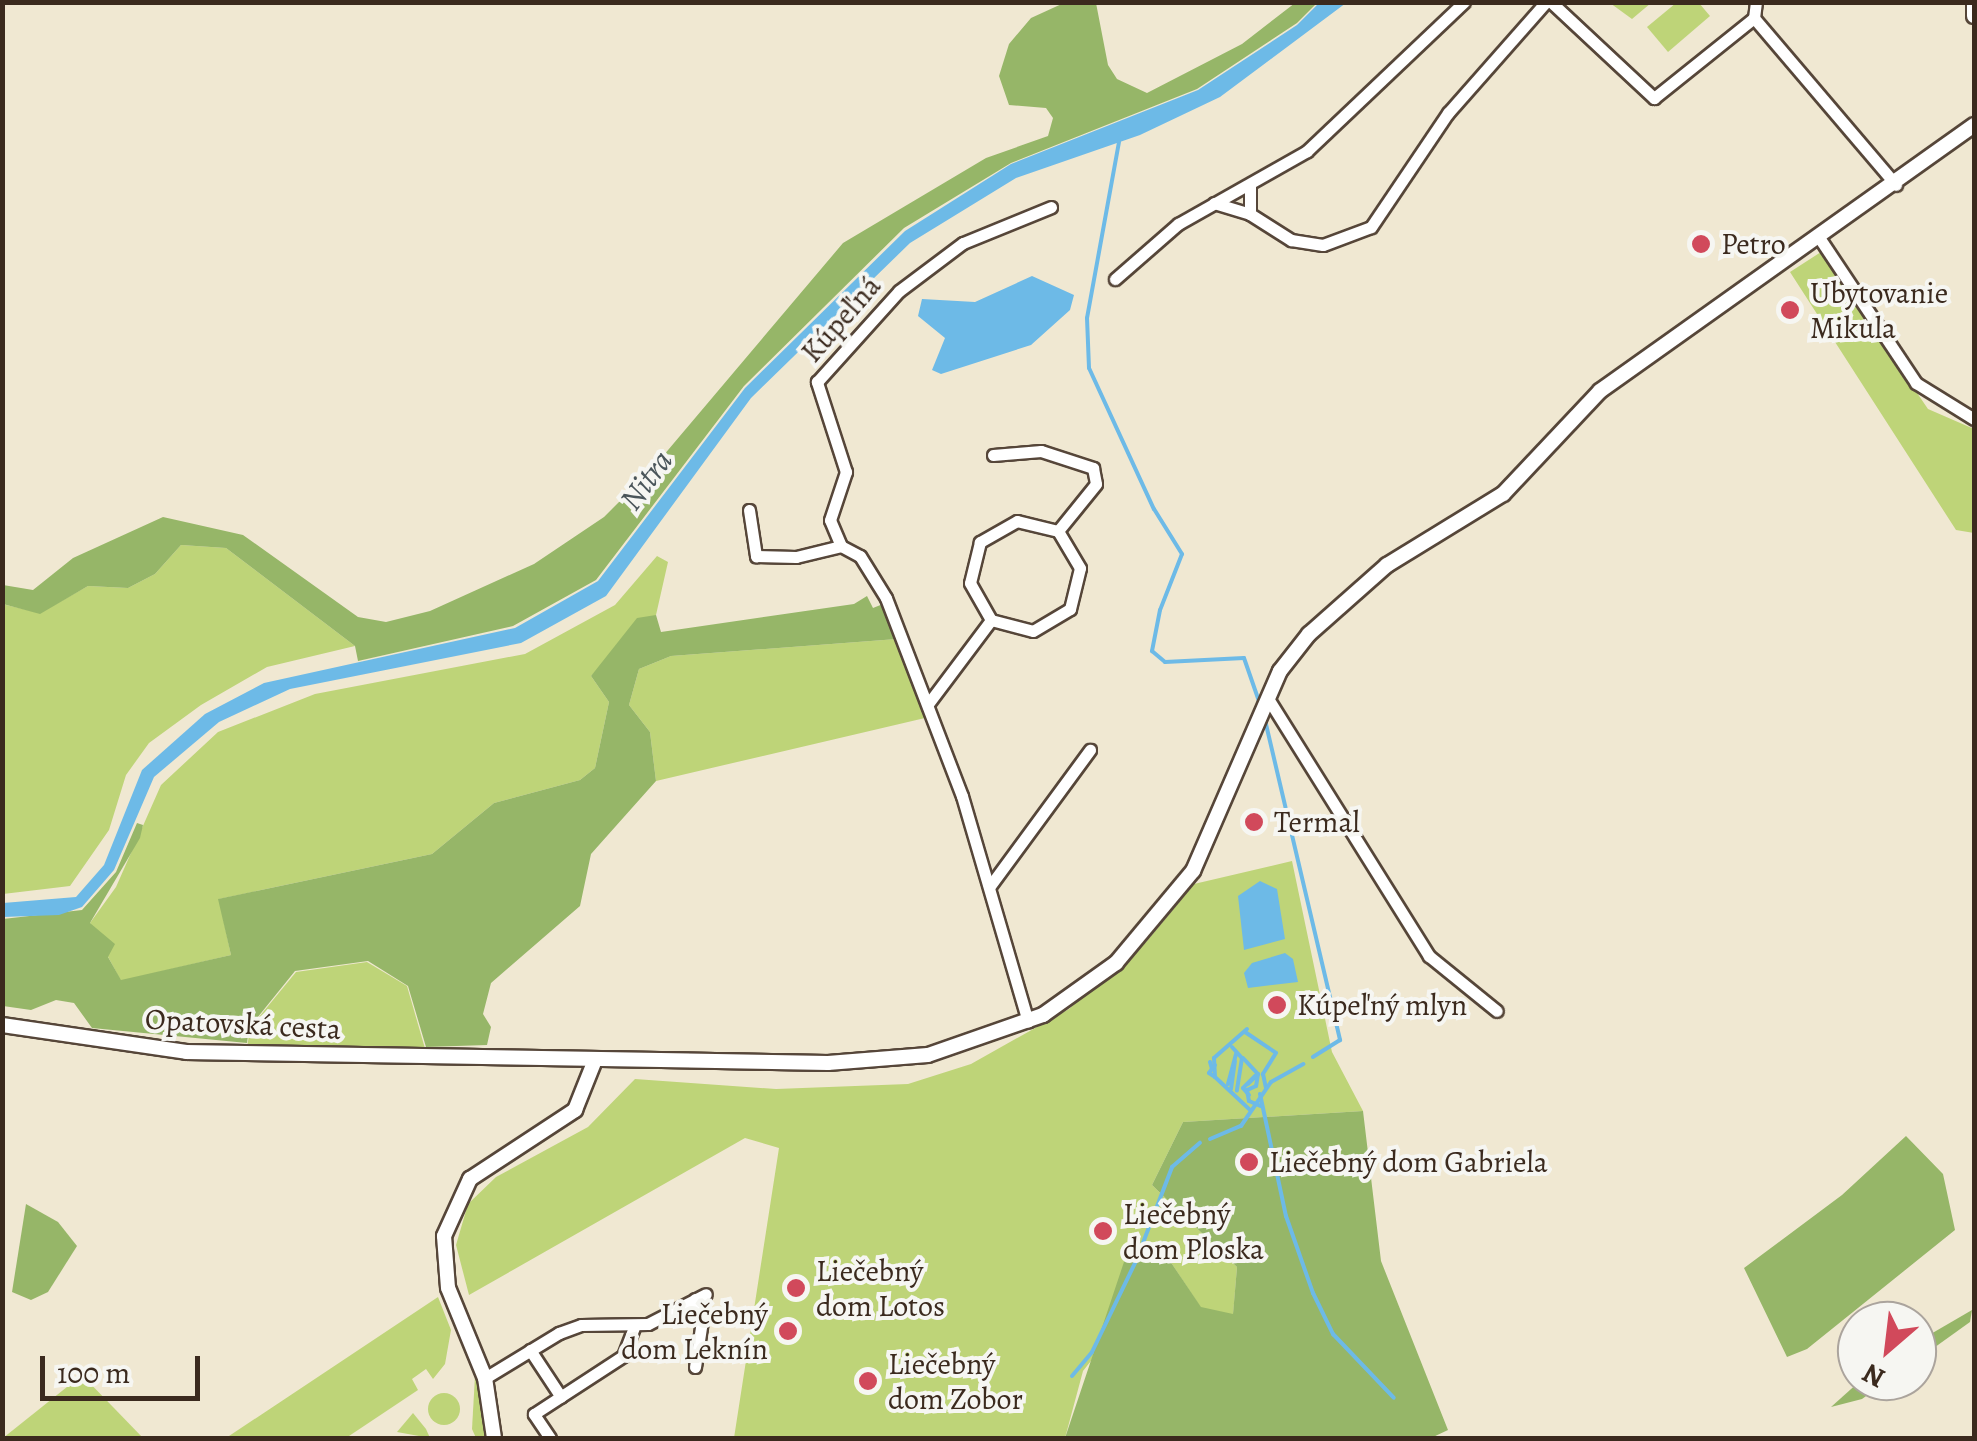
<!DOCTYPE html>
<meta charset="utf-8">
<style>
body{margin:0}
#map{position:relative;width:1977px;height:1441px;overflow:hidden;background:#f0e8d2;font-family:Alegreya,serif}
div>[style]{position:absolute}
[style*='--x']{left:calc(var(--x)*1px);top:calc(var(--y)*1px);width:calc(var(--w)*1px);rotate:calc(var(--a)*1deg)}
.green>*{inset:0;background:#bed478}
.round{border-radius:50%}
.forest>*{inset:0;background:#96b668}
.water>*{inset:0;background:#6dbae7}
.stream>*{height:4px;margin:-2px;padding:0 2px;transform-origin:2px;border-radius:2px;background:#6dbae7}
.roads{filter:drop-shadow(2px 0 #564639) drop-shadow(-2px 0 #564639) drop-shadow(0 2px #564639) drop-shadow(0 -2px #564639)}
.minor>*{height:11px;margin:-5.5px;padding:0 5.5px;transform-origin:5.5px;border-radius:5.5px;background:#fff}
.tertiary>*{height:14px;margin:-7px;padding:0 7px;transform-origin:7px;border-radius:7px;background:#fff}
.dots>*{width:28px;height:28px;translate:-50% -50%;box-sizing:border-box;border:5px solid #f6f6f2;border-radius:50%}
span{translate:-50% -50%;white-space:nowrap;text-align:center;line-height:1.15;-webkit-text-stroke:8px #f6f6f2;paint-order:stroke}
.poi-label{font-size:30px;color:#3b2a1e}
.left{translate:0 -50%;text-align:left}
.right{translate:-100% -50%;text-align:right}
.street-label{font-size:30px;color:#3b2a1e}
.water-label{font-size:32px;color:#4a555a;font-style:italic}
.frame{position:absolute;inset:0;border:5px solid #3b2a1e;pointer-events:none}
.north{position:absolute;left:1837px;top:1301px;width:100px;height:100px;box-sizing:border-box;background:#f6f6f2;border:2px solid #aba49d;border-radius:50%;rotate:208deg;font-size:28px;font-weight:700;line-height:40px;text-align:center;color:#3b2a1e}
.north::after{content:'';display:block;margin:auto;width:35px;height:45px;background:#d1495b;clip-path:polygon(50% 0,100% 100%,50% 72%,0 100%)}
.scale{position:absolute;left:40px;top:1356px;width:160px;height:45px;box-sizing:border-box;border:5px solid #3b2a1e;border-top:0;padding-left:12px;font-size:30px;line-height:35px;white-space:nowrap;color:#3b2a1e;-webkit-text-stroke:8px #f6f6f2;paint-order:stroke}
</style>
<div id="map">
<div class="green">
<div style="clip-path:polygon(1610px 3px,1651px 3px,1632px 19px)"></div>
<div style="clip-path:polygon(1676px 3px,1699px 3px,1710px 16px,1668px 52px,1647px 27px)"></div>
<div style="clip-path:polygon(1821px 252px,1928px 409px,1974px 429px,1974px 533px,1956px 530px,1790px 272px)"></div>
<div style="clip-path:polygon(181px 545px,226px 548px,355px 646px,267px 667px,201px 705px,149px 743px,126px 775px,109px 830px,70px 886px,3px 894px,2px 604px,40px 613px,88px 586px,128px 588px,155px 574px)"></div>
<div style="clip-path:polygon(657px 556px,668px 562px,656px 615px,591px 676px,609px 702px,595px 768px,580px 780px,494px 803px,432px 854px,219px 899px,231px 955px,121px 981px,90px 923px,116px 887px,161px 785px,218px 732px,315px 694px,525px 654px,615px 605px)"></div>
<div style="clip-path:polygon(897px 639px,925px 718px,656px 781px,650px 732px,629px 705px,639px 669px,671px 656px)"></div>
<div style="clip-path:polygon(1292px 861px,1332px 1052px,1363px 1111px,1183px 1122px,1152px 1185px,1237px 1267px,1233px 1315px,1201px 1308px,1170px 1261px,1083px 1371px,1065px 1438px,734px 1438px,779px 1148px,745px 1138px,469px 1295px,456px 1245px,468px 1204px,496px 1177px,588px 1127px,635px 1079px,776px 1089px,908px 1084px,971px 1064px,1069px 1009px,1147px 941px,1194px 884px)"></div>
<div style="clip-path:polygon(367px 962px,407px 986px,426px 1052px,247px 1048px,250px 1028px,296px 972px)"></div>
<div style="clip-path:polygon(438px 1297px,451px 1330px,445px 1364px,433px 1379px,426px 1369px,412px 1379px,418px 1390px,346px 1438px,226px 1438px)"></div>
<div style="clip-path:polygon(82px 1375px,143px 1438px,3px 1438px)"></div>
<div style="clip-path:polygon(475px 1376px,485px 1410px,487px 1438px,476px 1438px,472px 1429px)"></div>
<div class="round" style="left:428px;top:1393px;width:32px;height:32px"></div>
<div style="clip-path:polygon(413px 1413px,426px 1429px,430px 1438px,397px 1432px)"></div>
</div>
<div class="forest">
<div style="clip-path:polygon(1066px 2px,1096px 3px,1108px 65px,1117px 79px,1147px 93px,1242px 44px,1295px 3px,1317px 3px,1297px 23px,1197px 89px,1011px 163px,904px 228px,744px 386px,596px 580px,513px 626px,358px 661px,355px 646px,226px 548px,181px 545px,155px 574px,128px 588px,88px 586px,40px 614px,3px 604px,3px 585px,33px 590px,73px 558px,163px 517px,243px 535px,358px 617px,386px 622px,430px 611px,534px 564px,604px 517px,652px 469px,843px 243px,986px 158px,1048px 136px,1053px 118px,1046px 108px,1009px 105px,999px 76px,1009px 44px,1031px 18px)"></div>
<div style="clip-path:polygon(867px 596px,873px 608px,883px 604px,897px 639px,671px 656px,639px 669px,629px 705px,650px 732px,656px 781px,591px 854px,580px 906px,491px 983px,483px 1014px,491px 1027px,487px 1045px,426px 1047px,408px 986px,368px 961px,295px 971px,249px 1028px,247px 1043px,92px 1028px,74px 1003px,56px 1000px,31px 1010px,3px 1006px,3px 919px,82px 910px,116px 872px,137px 823px,143px 825px,140px 838px,90px 923px,115px 944px,108px 957px,121px 980px,231px 955px,218px 899px,432px 854px,494px 803px,580px 780px,595px 768px,609px 702px,591px 676px,637px 618px,656px 615px,661px 632px,854px 604px)"></div>
<div style="clip-path:polygon(1363px 1111px,1381px 1261px,1448px 1430px,1431px 1438px,1065px 1438px,1129px 1247px,1170px 1261px,1201px 1307px,1233px 1314px,1237px 1267px,1152px 1185px,1183px 1122px)"></div>
<div style="clip-path:polygon(1906px 1136px,1943px 1174px,1955px 1230px,1807px 1349px,1787px 1357px,1744px 1268px,1842px 1195px)"></div>
<div style="clip-path:polygon(26px 1204px,58px 1222px,77px 1246px,48px 1292px,31px 1300px,12px 1292px)"></div>
<div style="clip-path:polygon(1972px 1310px,1970px 1322px,1917px 1360px,1917px 1342px)"></div>
<div style="clip-path:polygon(1860px 1381px,1887px 1381px,1862px 1399px,1831px 1407px)"></div>
</div>
<div class="water">
<div style="clip-path:polygon(1319px 3px,1346px 3px,1220px 97px,1140px 135px,1016px 178px,910px 243px,751px 398px,606px 596px,521px 643px,290px 689px,219px 722px,154px 777px,114px 870px,82px 907px,59px 915px,3px 917px,3px 903px,76px 897px,104px 865px,142px 770px,205px 714px,264px 683px,515px 628px,598px 581px,745px 388px,905px 231px,1011px 164px,1198px 90px,1297px 25px)"></div>
<div style="clip-path:polygon(1032px 276px,1074px 295px,1070px 310px,1031px 345px,941px 374px,932px 370px,945px 338px,918px 316px,922px 299px,975px 302px)"></div>
<div style="clip-path:polygon(1260px 881px,1277px 889px,1285px 939px,1244px 950px,1238px 896px)"></div>
<div style="clip-path:polygon(1285px 953px,1293px 959px,1298px 982px,1248px 988px,1244px 973px,1252px 963px)"></div>
</div>
<div class="stream">
<div style="--x:1119;--y:142;--w:179;--a:100.3"></div>
<div style="--x:1087;--y:318;--w:50;--a:87.7"></div>
<div style="--x:1089;--y:368;--w:155;--a:65.3"></div>
<div style="--x:1154;--y:509;--w:53;--a:58.1"></div>
<div style="--x:1182;--y:554;--w:60;--a:111.4"></div>
<div style="--x:1160;--y:610;--w:42;--a:101"></div>
<div style="--x:1152;--y:651;--w:17;--a:40"></div>
<div style="--x:1165;--y:662;--w:79;--a:-2.9"></div>
<div style="--x:1244;--y:658;--w:52;--a:70.9"></div>
<div style="--x:1265;--y:720;--w:329;--a:76.8"></div>
<div style="--x:1340;--y:1040;--w:32;--a:148"></div>
<div style="--x:1247;--y:1029;--w:44;--a:138.7"></div>
<div style="--x:1214;--y:1058;--w:19;--a:87"></div>
<div style="--x:1215;--y:1077;--w:48;--a:43.3"></div>
<div style="--x:1245;--y:1032;--w:37;--a:34"></div>
<div style="--x:1276;--y:1053;--w:25;--a:122"></div>
<div style="--x:1263;--y:1074;--w:14;--a:78"></div>
<div style="--x:1232;--y:1047;--w:15;--a:48"></div>
<div style="--x:1242;--y:1058;--w:33;--a:99"></div>
<div style="--x:1243;--y:1058;--w:22;--a:47"></div>
<div style="--x:1258;--y:1074;--w:14;--a:135"></div>
<div style="--x:1210;--y:1062;--w:7;--a:74"></div>
<div style="--x:1215;--y:1065;--w:10;--a:127"></div>
<div style="--x:1209;--y:1073;--w:7;--a:34"></div>
<div style="--x:1258;--y:1074;--w:12;--a:99"></div>
<div style="--x:1256;--y:1086;--w:10;--a:156"></div>
<div style="--x:1247;--y:1090;--w:11;--a:80"></div>
<div style="--x:1249;--y:1101;--w:13;--a:23"></div>
<div style="--x:1228;--y:1084;--w:31;--a:-75"></div>
<div style="--x:1231;--y:1089;--w:28;--a:-82"></div>
<div style="--x:1260;--y:1094;--w:125;--a:78"></div>
<div style="--x:1286;--y:1216;--w:82;--a:70.7"></div>
<div style="--x:1313;--y:1293;--w:46;--a:64"></div>
<div style="--x:1333;--y:1334;--w:88;--a:46.4"></div>
<div style="--x:1249;--y:1095;--w:9;--a:-131"></div>
<div style="--x:1243;--y:1088;--w:17;--a:-45"></div>
<div style="--x:1210;--y:1139;--w:34;--a:-23"></div>
<div style="--x:1241;--y:1126;--w:53;--a:-55.7"></div>
<div style="--x:1271;--y:1082;--w:37;--a:-29"></div>
<div style="--x:1072;--y:1376;--w:31;--a:-50"></div>
<div style="--x:1092;--y:1352;--w:101;--a:-64.2"></div>
<div style="--x:1136;--y:1261;--w:101;--a:-69"></div>
<div style="--x:1172;--y:1167;--w:37;--a:-41"></div>
<div style="--x:955;--y:1392;--w:5;--a:-90"></div>
</div>
<div class="roads">
<div class="minor">
<div style="--x:1551;--y:2;--w:141;--a:43"></div>
<div style="--x:1654;--y:98;--w:128;--a:-38.7"></div>
<div style="--x:1754;--y:18;--w:16;--a:-83"></div>
<div style="--x:1754;--y:18;--w:219;--a:49.6"></div>
<div style="--x:1214;--y:203;--w:38;--a:17"></div>
<div style="--x:1250;--y:214;--w:49;--a:32.4"></div>
<div style="--x:1291;--y:240;--w:32;--a:9"></div>
<div style="--x:1323;--y:245;--w:51;--a:-20.6"></div>
<div style="--x:1371;--y:227;--w:138;--a:-56"></div>
<div style="--x:1448;--y:113;--w:148;--a:-48.6"></div>
<div style="--x:1250;--y:214;--w:29;--a:-90"></div>
<div style="--x:1820;--y:239;--w:173;--a:56.3"></div>
<div style="--x:1916;--y:383;--w:68;--a:31.8"></div>
<div style="--x:1115;--y:279;--w:84;--a:-41.1"></div>
<div style="--x:1178;--y:224;--w:148;--a:-29.5"></div>
<div style="--x:1307;--y:151;--w:216;--a:-43.5"></div>
<div style="--x:993;--y:455;--w:48;--a:-4.8"></div>
<div style="--x:1041;--y:451;--w:55;--a:18.1"></div>
<div style="--x:1093;--y:468;--w:16;--a:79"></div>
<div style="--x:1096;--y:484;--w:60;--a:129"></div>
<div style="--x:749;--y:510;--w:47;--a:81.3"></div>
<div style="--x:756;--y:556;--w:40;--a:1.4"></div>
<div style="--x:796;--y:557;--w:46;--a:-13.7"></div>
<div style="--x:841;--y:546;--w:21;--a:28"></div>
<div style="--x:860;--y:556;--w:49;--a:58.2"></div>
<div style="--x:886;--y:598;--w:212;--a:69"></div>
<div style="--x:962;--y:796;--w:235;--a:73.7"></div>
<div style="--x:841;--y:546;--w:28;--a:-113"></div>
<div style="--x:830;--y:520;--w:51;--a:-71.6"></div>
<div style="--x:846;--y:472;--w:95;--a:-107.9"></div>
<div style="--x:817;--y:382;--w:122;--a:-48"></div>
<div style="--x:899;--y:291;--w:80;--a:-36.9"></div>
<div style="--x:963;--y:243;--w:95;--a:-22.2"></div>
<div style="--x:1269;--y:700;--w:302;--a:58"></div>
<div style="--x:1429;--y:956;--w:87;--a:39"></div>
<div style="--x:928;--y:704;--w:105;--a:-53.1"></div>
<div style="--x:991;--y:620;--w:43;--a:14.7"></div>
<div style="--x:1033;--y:631;--w:43;--a:-30.7"></div>
<div style="--x:1070;--y:609;--w:42;--a:-76.3"></div>
<div style="--x:1080;--y:568;--w:43;--a:-120.7"></div>
<div style="--x:1058;--y:531;--w:42;--a:-166.3"></div>
<div style="--x:1017;--y:521;--w:43;--a:150.4"></div>
<div style="--x:980;--y:542;--w:42;--a:103.7"></div>
<div style="--x:970;--y:583;--w:43;--a:60.4"></div>
<div style="--x:990;--y:886;--w:169;--a:-53.7"></div>
<div style="--x:530;--y:1350;--w:56;--a:56.6"></div>
<div style="--x:695;--y:1367;--w:54;--a:-81.4"></div>
<div style="--x:703;--y:1314;--w:17;--a:-118"></div>
<div style="--x:485;--y:1378;--w:87;--a:-31.3"></div>
<div style="--x:559;--y:1333;--w:23;--a:-20"></div>
<div style="--x:581;--y:1325;--w:67;--a:-0.9"></div>
<div style="--x:648;--y:1324;--w:65;--a:-27.3"></div>
<div style="--x:550;--y:1438;--w:29;--a:-124"></div>
<div style="--x:534;--y:1414;--w:106;--a:-33.1"></div>
<div style="--x:623;--y:1356;--w:31;--a:-69"></div>
</div>
<div class="tertiary">
<div style="--x:1974;--y:2;--w:14;--a:90"></div>
<div style="--x:2;--y:1025;--w:186;--a:8.3"></div>
<div style="--x:186;--y:1052;--w:642;--a:0.98"></div>
<div style="--x:828;--y:1063;--w:100;--a:-4.6"></div>
<div style="--x:928;--y:1055;--w:122;--a:-19.2"></div>
<div style="--x:1043;--y:1015;--w:90;--a:-35.5"></div>
<div style="--x:1116;--y:963;--w:120;--a:-50.1"></div>
<div style="--x:1193;--y:871;--w:218;--a:-66.5"></div>
<div style="--x:1280;--y:671;--w:47;--a:-51.9"></div>
<div style="--x:1309;--y:634;--w:104;--a:-41.5"></div>
<div style="--x:1387;--y:565;--w:136;--a:-31.5"></div>
<div style="--x:1503;--y:494;--w:141;--a:-46.7"></div>
<div style="--x:1600;--y:391;--w:459;--a:-35.4"></div>
<div style="--x:494;--y:1438;--w:61;--a:-98.5"></div>
<div style="--x:485;--y:1378;--w:97;--a:-112.3"></div>
<div style="--x:448;--y:1288;--w:52;--a:-94.4"></div>
<div style="--x:444;--y:1236;--w:63;--a:-65.5"></div>
<div style="--x:470;--y:1179;--w:126;--a:-33.3"></div>
<div style="--x:575;--y:1110;--w:54;--a:-68.2"></div>
</div>
</div>
<div class="dots">
<div style="left:1701px;top:244px;background:#d1495b"></div>
<div style="left:1790px;top:310px;background:#d1495b"></div>
<div style="left:1254px;top:822px;background:#d1495b"></div>
<div style="left:1277px;top:1005px;background:#d1495b"></div>
<div style="left:1249px;top:1162px;background:#d1495b"></div>
<div style="left:1103px;top:1231px;background:#d1495b"></div>
<div style="left:796px;top:1288px;background:#d1495b"></div>
<div style="left:788px;top:1331px;background:#d1495b"></div>
<div style="left:868px;top:1381px;background:#d1495b"></div>
</div>
<div class="poi-label">
<span class="left" style="left:1721px;top:244px">Petro</span>
<span class="left" style="left:1810px;top:310px">Ubytovanie<br>Mikula</span>
<span class="left" style="left:1274px;top:822px">Termal</span>
<span class="left" style="left:1297px;top:1005px">Kúpeľný mlyn</span>
<span class="left" style="left:1269px;top:1162px">Liečebný dom Gabriela</span>
<span class="left" style="left:1123px;top:1231px">Liečebný<br>dom Ploska</span>
<span class="left" style="left:816px;top:1288px">Liečebný<br>dom Lotos</span>
<span class="right" style="left:768px;top:1331px">Liečebný<br>dom Leknín</span>
<span class="left" style="left:888px;top:1381px">Liečebný<br>dom Zobor</span>
</div>
<div class="street-label">
<span style="left:841px;top:319px;rotate:-49deg">Kúpeľná</span>
<span style="left:243px;top:1024px;rotate:3deg">Opatovská cesta</span>
</div>
<div class="water-label">
<span style="left:646px;top:480px;rotate:-54deg">Nitra</span>
</div>
<div class="frame"></div>
<div class="north">N</div>
<div class="scale">100 m</div>
</div>
